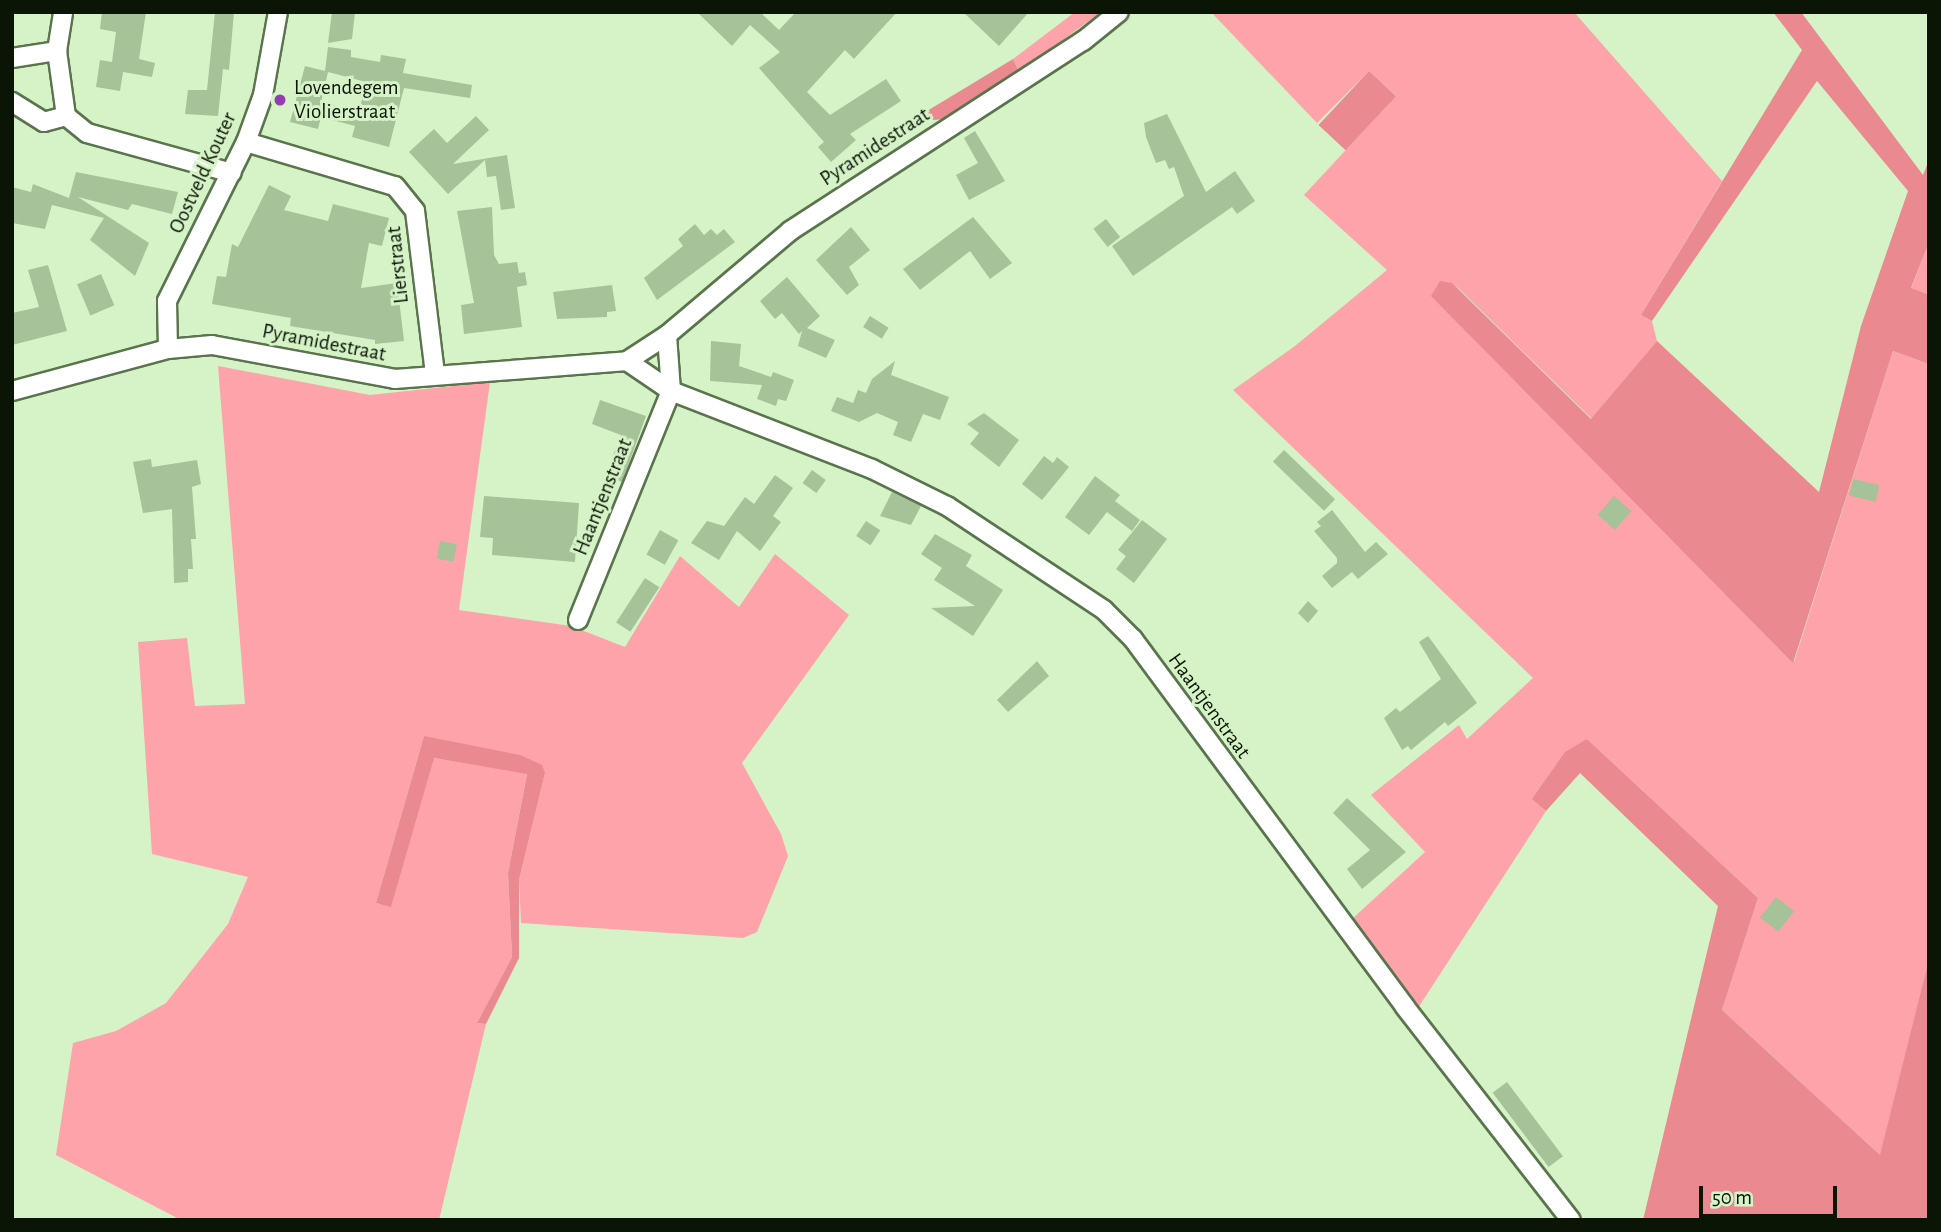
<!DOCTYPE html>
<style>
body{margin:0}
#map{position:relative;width:1941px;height:1232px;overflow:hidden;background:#d5f3c7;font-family:"Alegreya Sans",sans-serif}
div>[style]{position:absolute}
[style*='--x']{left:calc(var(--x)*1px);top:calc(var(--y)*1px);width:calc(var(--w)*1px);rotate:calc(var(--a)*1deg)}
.green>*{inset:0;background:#fea3a9}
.forest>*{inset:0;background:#ea8990;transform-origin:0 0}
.building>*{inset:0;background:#a6c298;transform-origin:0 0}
.roads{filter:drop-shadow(2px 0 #5a744d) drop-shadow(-2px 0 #5a744d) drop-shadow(0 2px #5a744d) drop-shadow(0 -2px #5a744d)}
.minor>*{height:18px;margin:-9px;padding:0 9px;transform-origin:9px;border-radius:9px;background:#fff}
.dots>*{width:19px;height:19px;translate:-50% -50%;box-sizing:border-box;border:4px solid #d5f3c7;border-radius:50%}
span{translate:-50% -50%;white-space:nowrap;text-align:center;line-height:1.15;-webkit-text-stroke:6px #d5f3c7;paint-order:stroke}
.poi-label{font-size:21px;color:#0b1506}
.left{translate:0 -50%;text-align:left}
.street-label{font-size:21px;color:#0b1506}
.frame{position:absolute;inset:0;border:14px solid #0b1506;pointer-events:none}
.scale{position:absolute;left:1699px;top:1186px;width:138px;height:32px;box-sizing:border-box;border:4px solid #0b1506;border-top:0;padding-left:9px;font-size:21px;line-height:24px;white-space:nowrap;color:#0b1506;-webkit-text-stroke:5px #d5f3c7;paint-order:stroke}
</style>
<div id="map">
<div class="green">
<div style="clip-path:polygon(1075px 12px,1101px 12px,1019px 72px,1013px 59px)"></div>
<div style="clip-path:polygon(1211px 12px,1574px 12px,1722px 181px,1641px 315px,1652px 321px,1657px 341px,1592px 419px,1453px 283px,1794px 662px,1893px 351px,1929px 364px,1929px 959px,1881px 1156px,1722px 1010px,1758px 898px,1587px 739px,1533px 799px,1546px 811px,1418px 1008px,1351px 920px,1425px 852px,1371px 795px,1459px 725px,1467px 739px,1533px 678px,1233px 390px,1295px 346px,1387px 270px,1304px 195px,1396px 96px,1369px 71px,1317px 123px)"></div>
<div style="clip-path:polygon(1929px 242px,1929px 295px,1911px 289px)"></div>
<div style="clip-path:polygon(218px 366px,370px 395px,490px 382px,459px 610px,571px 626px,625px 647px,680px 556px,739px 607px,775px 554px,849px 615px,742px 763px,781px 834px,788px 856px,757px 932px,743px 938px,521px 923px,519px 880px,545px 773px,424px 736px,376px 903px,391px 906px,433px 758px,527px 773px,508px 873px,512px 957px,477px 1023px,486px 1024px,439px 1220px,181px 1220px,56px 1155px,73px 1043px,116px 1031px,166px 1003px,228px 924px,248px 877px,152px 854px,138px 642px,187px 638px,195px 706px,245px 704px)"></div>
</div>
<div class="forest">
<div style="clip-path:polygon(1773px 12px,1801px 12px,1923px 175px,1929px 160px,1929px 242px,1911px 288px,1929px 295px,1929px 364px,1893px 351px,1793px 663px,1431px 296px,1440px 281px,1452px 283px,1591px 419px,1657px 341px,1819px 492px,1861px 326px,1908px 191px,1817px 81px,1652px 321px,1641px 315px,1802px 50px)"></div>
<div style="clip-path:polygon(1013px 59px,1019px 72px,946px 119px,933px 120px,927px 111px)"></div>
<div style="left:1369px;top:71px;width:37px;height:74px;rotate:43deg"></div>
<div style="clip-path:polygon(424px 736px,520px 755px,542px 765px,545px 773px,519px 880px,519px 958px,486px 1024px,477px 1023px,512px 957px,508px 873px,527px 774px,434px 758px,391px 907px,376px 903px)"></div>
<div style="clip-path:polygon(1587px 739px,1758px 898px,1722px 1010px,1880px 1155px,1929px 959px,1929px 1220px,1643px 1220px,1718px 906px,1580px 773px,1546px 811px,1532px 799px,1565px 752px)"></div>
</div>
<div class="building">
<div style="clip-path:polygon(102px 12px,146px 12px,139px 59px,155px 63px,152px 77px,123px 72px,120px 91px,96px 87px,100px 60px,112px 62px,116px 32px,100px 29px)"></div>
<div style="clip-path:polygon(215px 12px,234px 12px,229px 70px,223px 69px,218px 116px,185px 114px,188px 90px,207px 90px)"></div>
<div style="clip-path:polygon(332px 12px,355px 12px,352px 39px,328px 43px)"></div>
<div style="clip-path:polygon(697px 12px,760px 12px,779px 30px,796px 12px,897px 12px,854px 59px,845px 50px,807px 92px,830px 115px,886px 79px,901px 101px,850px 134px,856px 140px,831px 162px,818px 147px,824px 142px,759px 68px,780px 52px,750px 25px,732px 46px)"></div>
<div style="clip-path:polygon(963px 12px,1029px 12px,999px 46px)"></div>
<div style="clip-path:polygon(evenodd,328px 47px,351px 50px,351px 57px,380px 62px,381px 55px,406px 59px,403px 73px,472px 85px,470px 98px,404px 88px,389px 147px,352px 137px,355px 126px,321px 117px,318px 129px,290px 122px,305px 66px,325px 71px,328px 47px,328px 72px,366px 82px,359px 112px,321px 102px,328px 72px)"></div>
<div style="clip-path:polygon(1167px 114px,1206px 192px,1235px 171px,1255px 201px,1237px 214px,1232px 207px,1133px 276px,1112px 246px,1184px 196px,1174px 167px,1169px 169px,1165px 160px,1156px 163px,1146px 137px,1144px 123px)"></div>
<div style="clip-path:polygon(476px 116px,489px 130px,453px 164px,507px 155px,515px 208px,501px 210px,496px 176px,487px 177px,485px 160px,448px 194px,409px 152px,434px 129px,447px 143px)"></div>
<div style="clip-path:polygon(975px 131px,1005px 181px,969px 200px,956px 175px,978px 163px,964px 138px)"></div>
<div style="clip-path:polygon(76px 172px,178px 192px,172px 214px,132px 204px,128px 210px,78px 197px,149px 243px,135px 276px,90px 240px,104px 218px,52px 205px,45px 229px,12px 223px,12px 187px,31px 192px,33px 184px,69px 198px)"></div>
<div style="clip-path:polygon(269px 185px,291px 196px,284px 210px,328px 221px,333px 204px,389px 218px,382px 246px,369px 243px,361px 288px,397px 283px,404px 341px,375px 344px,375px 340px,290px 326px,291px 318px,212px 304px,217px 276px,226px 277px,232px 244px,238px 247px)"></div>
<div style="clip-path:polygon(492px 207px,494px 255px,499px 264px,517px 262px,519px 273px,525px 272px,527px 285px,517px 287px,522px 327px,464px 334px,461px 305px,474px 303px,457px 211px)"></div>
<div style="clip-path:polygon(973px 217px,1012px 263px,990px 279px,970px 251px,920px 290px,903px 269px)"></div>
<div style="left:1106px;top:219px;width:23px;height:16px;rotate:52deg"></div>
<div style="clip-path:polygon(695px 224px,704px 235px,711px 229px,717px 235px,724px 229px,735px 242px,657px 300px,644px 278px,683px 246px,678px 239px)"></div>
<div style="clip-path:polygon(851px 227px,870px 250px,849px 267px,859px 285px,847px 295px,816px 260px)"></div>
<div style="clip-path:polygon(48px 265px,67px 331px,12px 345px,12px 313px,39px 307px,28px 270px)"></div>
<div style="left:101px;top:274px;width:34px;height:26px;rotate:67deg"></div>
<div style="clip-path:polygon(787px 277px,820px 316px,807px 328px,835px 340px,826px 358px,798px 346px,802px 331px,799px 334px,782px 313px,775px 319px,760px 301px)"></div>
<div style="clip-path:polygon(612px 285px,616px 311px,607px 312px,607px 317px,557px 319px,553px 292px)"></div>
<div style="left:870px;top:316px;width:22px;height:13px;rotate:32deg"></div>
<div style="clip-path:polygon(711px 341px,741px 344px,739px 366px,771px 377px,773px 372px,794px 380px,786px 401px,778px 399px,776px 406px,757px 399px,762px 385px,710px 381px)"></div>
<div style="clip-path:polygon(895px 361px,891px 375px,949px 397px,940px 420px,923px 414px,911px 442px,893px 435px,898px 422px,877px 413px,859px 422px,831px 411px,837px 397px,853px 403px,858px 390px,866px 393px,872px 379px)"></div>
<div style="clip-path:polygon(600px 400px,646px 416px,622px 482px,605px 475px,621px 435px,592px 424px)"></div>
<div style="clip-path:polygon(984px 413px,1019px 440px,999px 467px,970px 444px,979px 433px,967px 424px)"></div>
<div style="left:1284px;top:450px;width:71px;height:16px;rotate:44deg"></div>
<div style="clip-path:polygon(1044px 456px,1053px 463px,1057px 457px,1069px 467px,1042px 500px,1022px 484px)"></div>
<div style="clip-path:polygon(151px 459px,152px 467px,197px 460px,201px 484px,192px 487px,196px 539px,191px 539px,193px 569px,188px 569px,188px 582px,174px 583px,172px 509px,143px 513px,133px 462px)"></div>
<div style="left:812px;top:470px;width:17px;height:16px;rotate:36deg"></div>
<div style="clip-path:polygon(775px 475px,793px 488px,773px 516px,781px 522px,760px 551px,737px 531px,719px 560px,691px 543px,707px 521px,724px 526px,745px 497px,754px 504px)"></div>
<div style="clip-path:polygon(1095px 476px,1120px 495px,1115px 501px,1140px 520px,1132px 531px,1107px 512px,1089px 535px,1065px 517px)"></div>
<div style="left:1853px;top:479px;width:27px;height:17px;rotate:13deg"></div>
<div style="clip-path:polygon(892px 492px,921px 506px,911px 525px,880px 516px)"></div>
<div style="clip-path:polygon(484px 496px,579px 503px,575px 562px,492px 555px,493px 538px,480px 537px)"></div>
<div style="left:1614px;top:496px;width:23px;height:25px;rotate:41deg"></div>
<div style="clip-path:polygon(1332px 510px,1365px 552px,1376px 542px,1388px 554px,1358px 579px,1352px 572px,1332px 588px,1322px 576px,1337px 563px,1337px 558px,1314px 531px,1321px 526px,1317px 522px)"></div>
<div style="clip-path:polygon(1142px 520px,1167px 539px,1134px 583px,1116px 569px,1126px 556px,1118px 550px)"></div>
<div style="left:866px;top:521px;width:17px;height:18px;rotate:33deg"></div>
<div style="left:660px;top:530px;width:21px;height:28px;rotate:29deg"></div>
<div style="clip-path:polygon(935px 534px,972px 555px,966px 566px,1003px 590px,973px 636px,931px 608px,975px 606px,934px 580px,942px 568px,921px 554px)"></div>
<div style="left:440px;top:541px;width:17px;height:18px;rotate:10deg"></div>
<div style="left:645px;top:578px;width:17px;height:53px;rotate:33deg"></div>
<div style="clip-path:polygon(1308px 601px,1318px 611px,1308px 623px,1298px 613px)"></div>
<div style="clip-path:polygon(1428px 636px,1477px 703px,1448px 726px,1445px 722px,1411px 750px,1408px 746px,1402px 750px,1384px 718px,1396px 708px,1400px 712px,1441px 679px,1419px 642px)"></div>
<div style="clip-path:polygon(1037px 661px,1049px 676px,1008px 712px,997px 700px)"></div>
<div style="clip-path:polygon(1347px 798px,1406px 852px,1362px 889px,1347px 869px,1370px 850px,1333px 813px)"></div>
<div style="left:1776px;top:897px;width:23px;height:26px;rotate:38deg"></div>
<div style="left:1507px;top:1082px;width:93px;height:18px;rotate:53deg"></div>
</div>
<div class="roads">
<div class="minor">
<div style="--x:57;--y:51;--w:39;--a:-81"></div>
<div style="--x:12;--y:58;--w:46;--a:-8.8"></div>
<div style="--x:57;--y:51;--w:66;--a:82.1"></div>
<div style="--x:66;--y:116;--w:23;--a:165"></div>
<div style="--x:44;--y:122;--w:38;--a:-148"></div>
<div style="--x:66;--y:116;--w:27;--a:39"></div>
<div style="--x:87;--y:133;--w:150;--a:15.4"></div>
<div style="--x:246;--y:142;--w:155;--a:16.5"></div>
<div style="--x:395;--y:186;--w:32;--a:51"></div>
<div style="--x:415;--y:211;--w:165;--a:83"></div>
<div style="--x:168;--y:349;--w:48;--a:-91.2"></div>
<div style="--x:167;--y:301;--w:178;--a:-63.6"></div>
<div style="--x:246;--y:142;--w:50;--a:-70.1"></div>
<div style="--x:263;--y:95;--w:84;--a:-79.8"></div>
<div style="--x:627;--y:361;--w:53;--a:34.3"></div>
<div style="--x:671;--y:391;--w:216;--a:21.2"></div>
<div style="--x:872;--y:469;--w:84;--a:26.3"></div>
<div style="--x:947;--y:506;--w:188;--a:33.5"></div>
<div style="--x:1104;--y:610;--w:41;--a:45"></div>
<div style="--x:1133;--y:639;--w:458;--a:53.5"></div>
<div style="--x:1405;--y:1007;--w:270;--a:52.1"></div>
<div style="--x:12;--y:391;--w:162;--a:-15.1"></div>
<div style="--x:168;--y:349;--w:44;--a:-5.2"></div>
<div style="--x:212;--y:345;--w:186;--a:10.5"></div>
<div style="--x:395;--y:379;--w:233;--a:-4.4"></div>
<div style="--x:627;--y:361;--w:48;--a:-33"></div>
<div style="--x:667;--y:335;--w:161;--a:-40.2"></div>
<div style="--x:790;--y:231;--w:349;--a:-33"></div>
<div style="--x:1083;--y:41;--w:46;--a:-38.9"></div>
<div style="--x:578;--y:620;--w:247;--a:-67.9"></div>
<div style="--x:671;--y:391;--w:56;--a:-94.1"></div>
</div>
</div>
<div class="dots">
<div style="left:280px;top:100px;background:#913faf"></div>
</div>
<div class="poi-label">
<span class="left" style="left:294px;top:100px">Lovendegem<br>Violierstraat</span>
</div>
<div class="street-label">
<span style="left:875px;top:147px;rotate:-33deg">Pyramidestraat</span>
<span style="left:203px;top:173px;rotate:-65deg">Oostveld Kouter</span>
<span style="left:398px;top:265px;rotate:-96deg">Lierstraat</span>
<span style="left:324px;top:343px;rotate:11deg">Pyramidestraat</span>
<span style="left:603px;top:497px;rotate:-68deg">Haantjenstraat</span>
<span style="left:1209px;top:706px;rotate:54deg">Haantjenstraat</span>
</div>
<div class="frame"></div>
<div class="scale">50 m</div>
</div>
